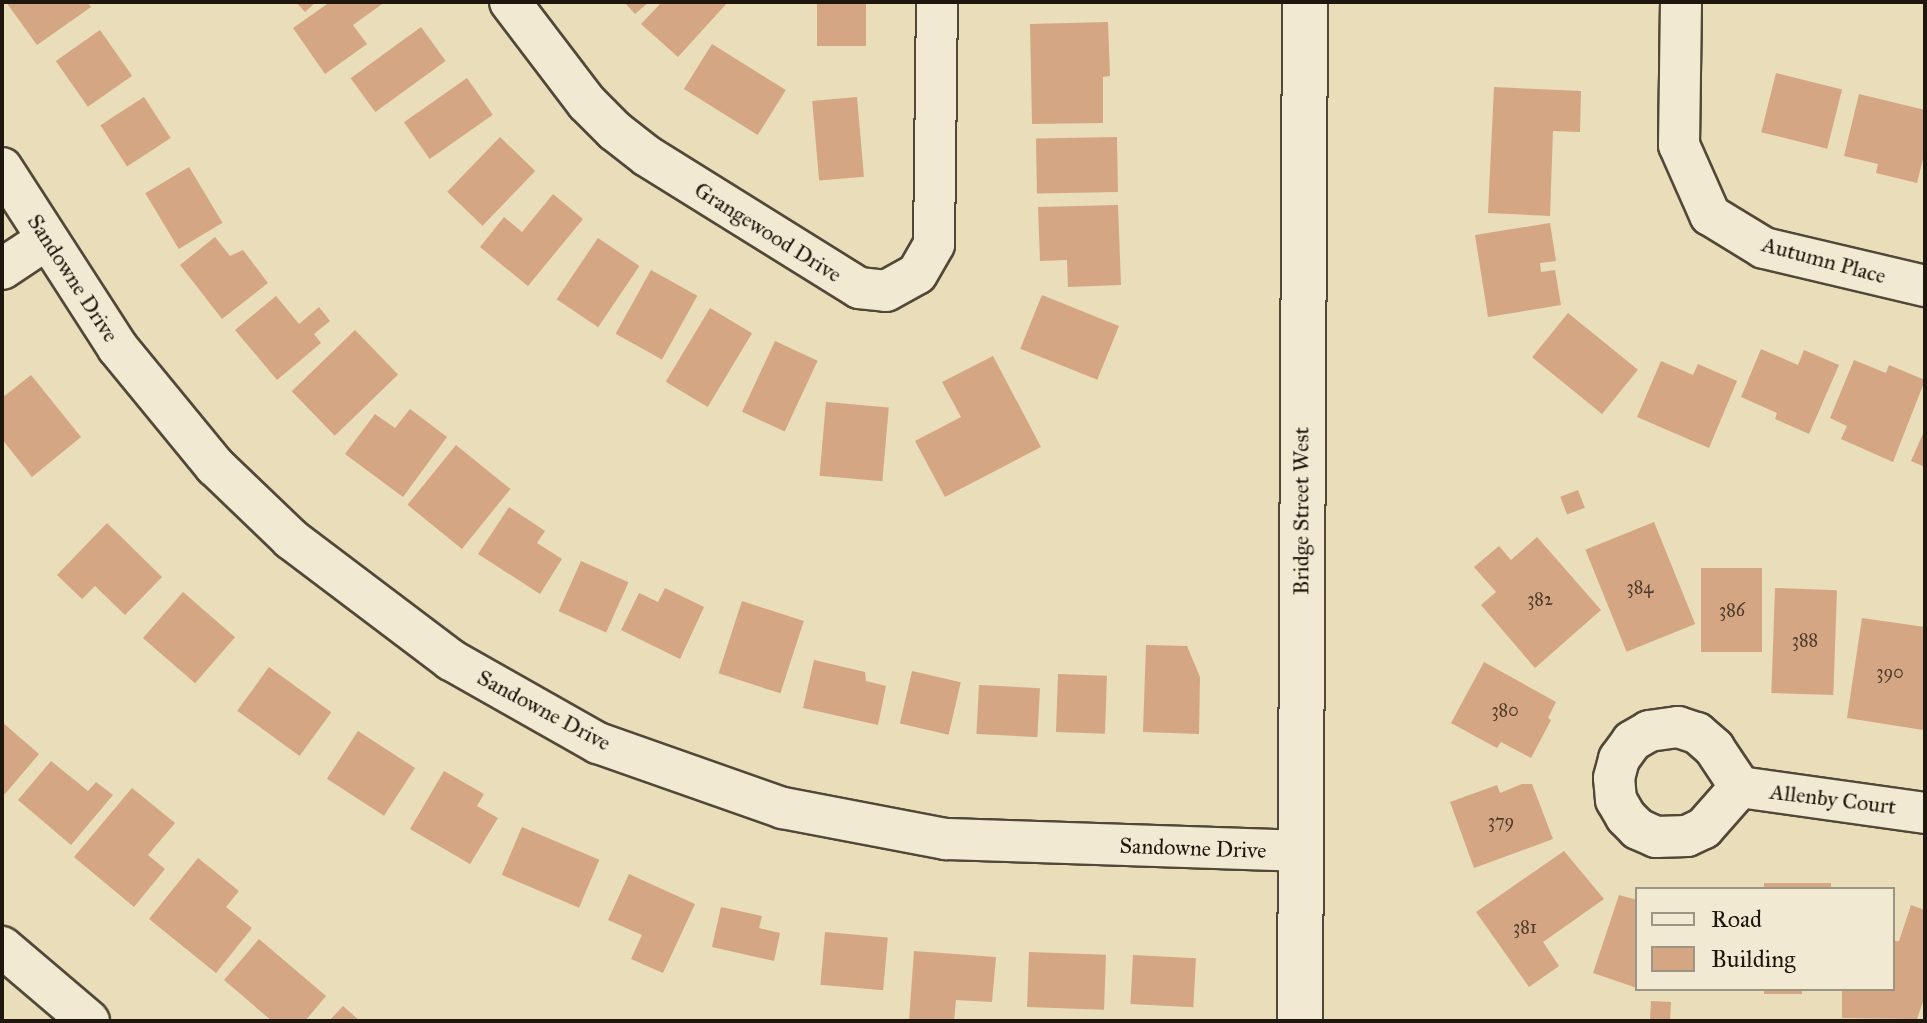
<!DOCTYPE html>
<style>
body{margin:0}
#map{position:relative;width:1927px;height:1023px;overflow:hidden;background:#e9ddba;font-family:"IM FELL Great Primer",serif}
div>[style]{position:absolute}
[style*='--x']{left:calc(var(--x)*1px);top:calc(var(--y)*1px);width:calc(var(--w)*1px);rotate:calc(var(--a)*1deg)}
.building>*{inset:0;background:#d5a683;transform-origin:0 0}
.roads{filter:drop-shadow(2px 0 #524838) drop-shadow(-2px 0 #524838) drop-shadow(0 2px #524838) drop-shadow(0 -2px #524838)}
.street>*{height:40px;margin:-20px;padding:0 20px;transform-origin:20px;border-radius:20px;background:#f1e9d2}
.secondary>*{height:44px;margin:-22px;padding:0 22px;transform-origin:22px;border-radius:22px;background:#f1e9d2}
span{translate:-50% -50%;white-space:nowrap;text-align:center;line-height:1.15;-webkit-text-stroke:7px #f1e9d2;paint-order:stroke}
.number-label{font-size:18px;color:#4c3b2a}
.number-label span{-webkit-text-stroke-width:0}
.street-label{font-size:22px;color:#1f170d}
.frame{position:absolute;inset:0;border:4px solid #1f170d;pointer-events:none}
.legend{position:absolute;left:1635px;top:887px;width:260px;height:104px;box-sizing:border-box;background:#f1e9d2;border:2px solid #9d9583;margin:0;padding:10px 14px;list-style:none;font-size:24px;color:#1f170d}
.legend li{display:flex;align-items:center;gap:16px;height:40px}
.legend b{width:40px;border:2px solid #9d9583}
</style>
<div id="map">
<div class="building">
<div style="clip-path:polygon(6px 2px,87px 2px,91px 7px,37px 45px)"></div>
<div style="clip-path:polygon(296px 2px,316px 2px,305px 12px)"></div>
<div style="clip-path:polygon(330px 2px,385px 2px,353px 25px,367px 44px,325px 74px,293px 28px)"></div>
<div style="clip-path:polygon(624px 2px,649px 2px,635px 14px)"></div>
<div style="clip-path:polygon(662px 2px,728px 2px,678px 57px,641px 24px)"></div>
<div style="left:817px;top:2px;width:49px;height:44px"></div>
<div style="clip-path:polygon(1108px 22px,1110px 76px,1103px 77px,1103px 123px,1032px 124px,1030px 24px)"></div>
<div style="left:421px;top:27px;width:42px;height:87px;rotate:54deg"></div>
<div style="left:100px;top:30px;width:56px;height:54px;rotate:55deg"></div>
<div style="left:712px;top:44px;width:87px;height:53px;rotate:32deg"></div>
<div style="left:1776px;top:73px;width:68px;height:61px;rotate:14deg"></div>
<div style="left:467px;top:78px;width:45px;height:77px;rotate:55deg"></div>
<div style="clip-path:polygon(1494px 87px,1581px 91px,1580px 132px,1553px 131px,1550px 216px,1488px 213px)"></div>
<div style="clip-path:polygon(1859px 94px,1925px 110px,1925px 151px,1917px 183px,1876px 173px,1878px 164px,1844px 156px)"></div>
<div style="left:144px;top:97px;width:49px;height:52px;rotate:57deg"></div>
<div style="left:857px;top:97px;width:80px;height:45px;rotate:85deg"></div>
<div style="left:500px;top:137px;width:49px;height:76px;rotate:44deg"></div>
<div style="left:1117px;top:137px;width:55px;height:81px;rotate:89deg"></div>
<div style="left:189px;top:167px;width:65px;height:51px;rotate:59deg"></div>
<div style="clip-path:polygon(553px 194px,583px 219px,528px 286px,480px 247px,504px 217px,522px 232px)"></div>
<div style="clip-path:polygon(1118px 205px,1121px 285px,1068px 287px,1067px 260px,1040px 261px,1038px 207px)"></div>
<div style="clip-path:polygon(1550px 223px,1556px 261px,1540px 263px,1541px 272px,1555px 270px,1561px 305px,1488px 317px,1475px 235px)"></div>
<div style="clip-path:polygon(215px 237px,230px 256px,243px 250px,268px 283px,222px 319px,180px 265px)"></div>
<div style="left:598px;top:238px;width:50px;height:74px;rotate:34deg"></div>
<div style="left:651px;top:270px;width:53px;height:73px;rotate:29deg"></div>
<div style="left:1042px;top:295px;width:83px;height:58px;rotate:22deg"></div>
<div style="clip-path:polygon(276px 296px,299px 324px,319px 307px,330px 321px,314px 334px,321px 343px,277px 380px,235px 330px)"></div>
<div style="left:710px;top:308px;width:49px;height:86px;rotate:31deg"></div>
<div style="left:1568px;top:313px;width:90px;height:57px;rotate:39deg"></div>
<div style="left:355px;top:330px;width:62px;height:88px;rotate:46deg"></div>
<div style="left:775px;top:341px;width:47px;height:78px;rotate:25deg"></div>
<div style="clip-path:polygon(1761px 349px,1798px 365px,1804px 350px,1839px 365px,1809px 434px,1775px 419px,1777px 413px,1741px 397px)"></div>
<div style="clip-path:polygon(993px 356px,1041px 447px,945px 497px,915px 441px,961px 417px,942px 382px)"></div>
<div style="clip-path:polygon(1854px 360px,1886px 373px,1889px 365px,1925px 380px,1893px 462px,1841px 439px,1847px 426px,1830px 418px)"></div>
<div style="clip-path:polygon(1661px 361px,1693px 375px,1698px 364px,1737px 381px,1709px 448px,1637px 417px)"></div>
<div style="clip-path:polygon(31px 375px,81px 437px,32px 477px,2px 439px,2px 398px)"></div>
<div style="left:826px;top:402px;width:63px;height:74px;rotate:5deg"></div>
<div style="clip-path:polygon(410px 409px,447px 437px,403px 497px,345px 454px,375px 414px,395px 428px)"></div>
<div style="clip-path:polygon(1925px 429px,1925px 467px,1911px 461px)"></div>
<div style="left:456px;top:445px;width:70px;height:77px;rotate:39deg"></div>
<div style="left:1578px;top:490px;width:19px;height:19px;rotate:69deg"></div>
<div style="clip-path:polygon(509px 507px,545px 531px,537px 543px,562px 559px,540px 594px,478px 554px)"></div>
<div style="left:1654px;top:522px;width:110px;height:74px;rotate:68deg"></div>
<div style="clip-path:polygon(107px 523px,162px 577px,125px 615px,95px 586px,82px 599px,57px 575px)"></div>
<div style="clip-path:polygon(1537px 537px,1601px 610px,1535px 668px,1481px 605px,1496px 592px,1474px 567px,1499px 546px,1511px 560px)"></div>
<div style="left:581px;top:561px;width:52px;height:55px;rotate:24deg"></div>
<div style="left:1701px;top:568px;width:61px;height:84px"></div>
<div style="clip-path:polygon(665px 588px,704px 607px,680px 659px,621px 630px,639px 593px,658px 602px)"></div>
<div style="left:1775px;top:588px;width:62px;height:105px;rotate:2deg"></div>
<div style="left:183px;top:592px;width:69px;height:61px;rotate:41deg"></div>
<div style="left:742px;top:601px;width:65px;height:76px;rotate:18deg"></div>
<div style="clip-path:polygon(1862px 618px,1925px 627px,1923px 730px,1847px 718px)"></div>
<div style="clip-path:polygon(1146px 645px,1187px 646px,1200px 677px,1199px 734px,1143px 732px)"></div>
<div style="clip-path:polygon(814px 660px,865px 672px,866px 681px,886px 686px,878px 725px,803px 708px)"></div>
<div style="clip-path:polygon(1484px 662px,1556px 702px,1548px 718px,1551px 720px,1531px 758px,1501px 742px,1497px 748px,1451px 723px)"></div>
<div style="left:269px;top:667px;width:77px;height:54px;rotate:36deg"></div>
<div style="left:912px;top:671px;width:50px;height:54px;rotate:13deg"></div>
<div style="left:1058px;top:674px;width:49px;height:58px;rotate:2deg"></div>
<div style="left:979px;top:685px;width:61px;height:49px;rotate:3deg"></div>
<div style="clip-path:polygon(2px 722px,39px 754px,5px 794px,2px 791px)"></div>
<div style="left:358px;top:731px;width:68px;height:57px;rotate:33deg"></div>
<div style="clip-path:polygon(51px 761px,88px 791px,96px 782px,113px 795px,71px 845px,18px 800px)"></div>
<div style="clip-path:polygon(444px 771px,484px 794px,477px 806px,498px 818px,470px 864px,410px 829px)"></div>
<div style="clip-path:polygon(1522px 784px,1532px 784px,1553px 839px,1474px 868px,1450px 802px,1497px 785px,1500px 793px)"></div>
<div style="clip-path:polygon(132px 788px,175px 823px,148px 855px,165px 869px,134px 907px,74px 857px)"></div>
<div style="left:522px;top:827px;width:84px;height:52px;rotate:23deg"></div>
<div style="clip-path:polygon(1564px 851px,1604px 899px,1543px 942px,1559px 966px,1529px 987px,1476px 912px)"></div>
<div style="clip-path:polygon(198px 858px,239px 891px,226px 907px,252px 928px,216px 973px,149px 919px)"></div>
<div style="clip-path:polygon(629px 874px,695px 904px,663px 973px,631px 959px,642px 935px,608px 920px)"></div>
<div style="left:1764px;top:883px;width:67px;height:6px"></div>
<div style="clip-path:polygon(1619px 895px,1637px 900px,1637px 988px,1593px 973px)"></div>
<div style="clip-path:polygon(1911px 905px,1925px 910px,1925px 996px,1917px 1019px,1842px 1018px,1842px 989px,1893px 989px,1893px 941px,1899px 941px)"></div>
<div style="clip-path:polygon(721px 907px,762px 916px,759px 928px,780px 933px,774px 961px,712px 947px)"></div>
<div style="left:825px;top:932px;width:63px;height:53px;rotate:5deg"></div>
<div style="clip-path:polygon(259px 939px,326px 996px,305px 1021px,272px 1021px,224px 980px)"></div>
<div style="clip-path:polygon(914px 951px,996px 957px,992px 1002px,956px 1000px,954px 1021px,909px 1021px)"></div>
<div style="left:1029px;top:952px;width:77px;height:55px;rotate:2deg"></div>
<div style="left:1133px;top:955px;width:63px;height:49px;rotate:3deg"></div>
<div style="left:1764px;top:989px;width:38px;height:5px"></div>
<div style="left:1651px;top:1001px;width:20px;height:20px;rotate:3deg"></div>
<div style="clip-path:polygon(343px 1006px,360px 1021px,329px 1021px)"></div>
</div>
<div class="roads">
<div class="street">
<div style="--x:510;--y:2;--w:127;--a:52.7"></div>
<div style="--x:587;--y:103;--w:40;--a:45"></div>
<div style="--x:615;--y:131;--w:41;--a:38"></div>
<div style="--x:647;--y:156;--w:250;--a:31.9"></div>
<div style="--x:859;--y:288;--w:27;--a:6"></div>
<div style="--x:886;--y:291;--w:35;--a:-29"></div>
<div style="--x:917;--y:274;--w:34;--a:-60"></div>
<div style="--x:934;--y:244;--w:242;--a:-89.3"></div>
<div style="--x:1681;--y:2;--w:143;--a:90.8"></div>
<div style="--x:1679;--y:145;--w:77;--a:66.1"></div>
<div style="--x:1710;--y:215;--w:63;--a:31.4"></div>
<div style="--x:1764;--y:248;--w:165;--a:13.3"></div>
<div style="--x:2;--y:168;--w:214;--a:57.2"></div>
<div style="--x:118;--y:348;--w:153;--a:50.6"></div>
<div style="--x:215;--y:466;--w:105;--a:43.8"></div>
<div style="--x:291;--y:539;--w:201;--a:37.1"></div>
<div style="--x:451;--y:660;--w:169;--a:29.5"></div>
<div style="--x:598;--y:743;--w:196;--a:19.4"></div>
<div style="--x:783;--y:808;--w:166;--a:10.8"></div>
<div style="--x:946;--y:839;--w:354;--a:1.9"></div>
<div style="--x:2;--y:269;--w:54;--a:-33.7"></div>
<div style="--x:1740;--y:787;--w:55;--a:131.3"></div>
<div style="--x:1704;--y:828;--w:19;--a:155"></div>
<div style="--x:1687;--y:836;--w:31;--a:178"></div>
<div style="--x:1656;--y:837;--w:20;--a:-156"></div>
<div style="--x:1638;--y:829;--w:17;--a:-135"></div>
<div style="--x:1626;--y:817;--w:20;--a:-120"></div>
<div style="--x:1616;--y:800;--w:22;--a:-95"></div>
<div style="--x:1614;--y:778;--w:20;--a:-75"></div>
<div style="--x:1619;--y:759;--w:22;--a:-54"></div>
<div style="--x:1632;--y:741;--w:20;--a:-30"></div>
<div style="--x:1649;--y:731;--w:29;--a:-8"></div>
<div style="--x:1678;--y:727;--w:20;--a:18"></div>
<div style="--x:1697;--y:733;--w:23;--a:41"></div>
<div style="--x:1714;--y:748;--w:47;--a:56.3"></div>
<div style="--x:1740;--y:787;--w:187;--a:8"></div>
<div style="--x:2;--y:947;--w:114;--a:40.4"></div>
</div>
<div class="secondary">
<div style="--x:1300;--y:1021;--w:1019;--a:-89.72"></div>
</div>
</div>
<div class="number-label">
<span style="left:1640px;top:587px">384</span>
<span style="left:1540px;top:599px">382</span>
<span style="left:1732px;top:610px">386</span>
<span style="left:1805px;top:640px">388</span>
<span style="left:1890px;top:672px">390</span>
<span style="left:1505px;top:710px">380</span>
<span style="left:1501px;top:821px">379</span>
<span style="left:1525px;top:927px">381</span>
</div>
<div class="street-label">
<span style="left:768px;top:232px;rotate:32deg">Grangewood Drive</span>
<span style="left:1824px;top:260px;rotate:15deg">Autumn Place</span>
<span style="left:73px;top:278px;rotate:57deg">Sandowne Drive</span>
<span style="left:1301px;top:511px;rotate:-90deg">Bridge Street West</span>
<span style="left:544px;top:710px;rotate:28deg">Sandowne Drive</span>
<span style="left:1833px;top:799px;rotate:7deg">Allenby Court</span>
<span style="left:1193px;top:848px;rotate:2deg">Sandowne Drive</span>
</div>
<div class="frame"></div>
<ul class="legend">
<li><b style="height:10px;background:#f1e9d2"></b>Road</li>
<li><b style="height:22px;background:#d5a683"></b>Building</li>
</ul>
</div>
